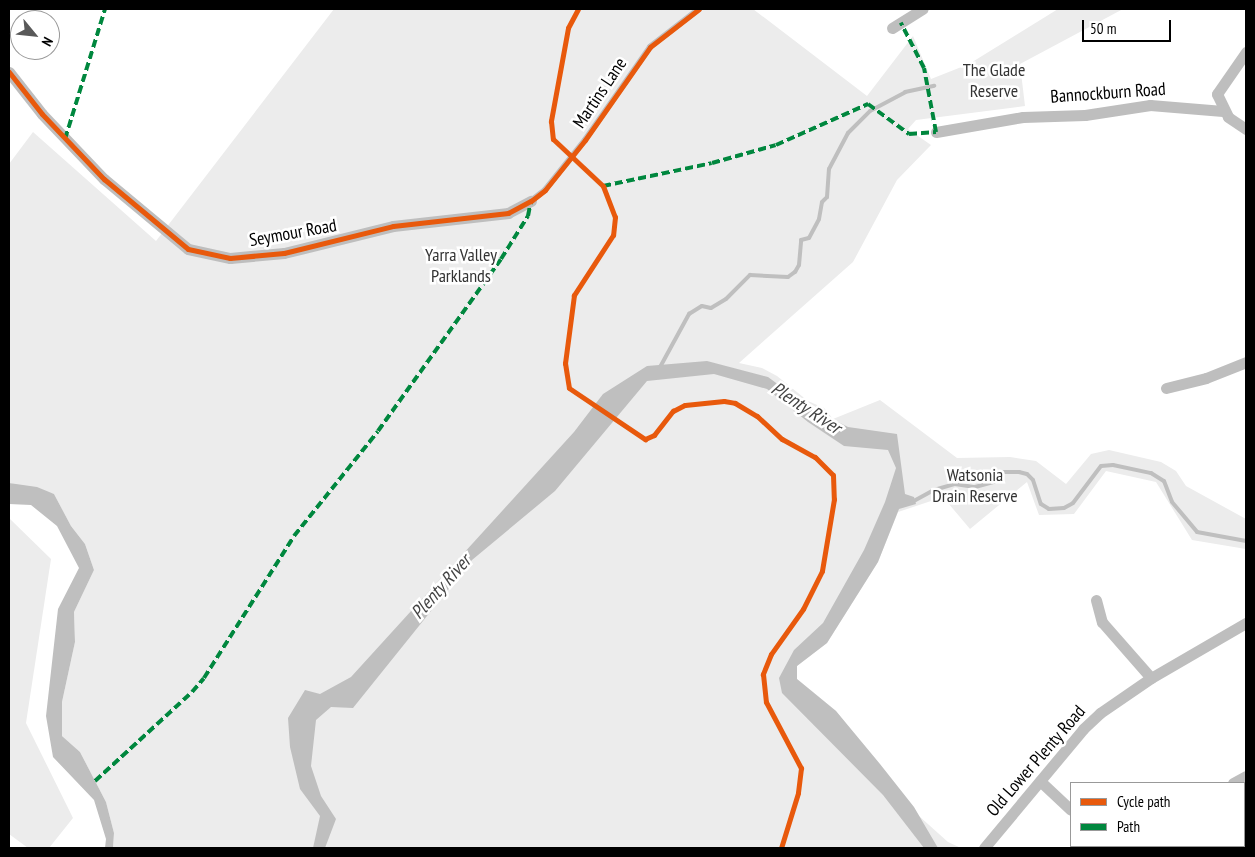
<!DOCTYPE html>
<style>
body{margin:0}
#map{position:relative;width:1255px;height:857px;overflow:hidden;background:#fff;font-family:"PT Sans Narrow",sans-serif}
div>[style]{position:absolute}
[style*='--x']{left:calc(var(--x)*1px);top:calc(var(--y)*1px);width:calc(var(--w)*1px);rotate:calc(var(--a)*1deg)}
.green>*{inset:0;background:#ececec}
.water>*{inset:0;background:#bfbfbf}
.stream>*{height:4px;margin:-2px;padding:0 2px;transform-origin:2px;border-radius:2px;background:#bfbfbf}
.service>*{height:5.5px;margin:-2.75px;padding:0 2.75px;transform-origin:2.75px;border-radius:2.75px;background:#bebebe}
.minor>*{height:11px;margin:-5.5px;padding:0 5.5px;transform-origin:5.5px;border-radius:5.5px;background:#bebebe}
.primary>*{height:18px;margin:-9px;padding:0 9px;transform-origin:9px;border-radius:9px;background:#bebebe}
.quiet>*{height:4px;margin-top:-2px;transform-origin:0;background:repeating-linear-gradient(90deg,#00873e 0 8px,transparent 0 12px)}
.cycleway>*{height:5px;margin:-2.5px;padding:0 2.5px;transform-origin:2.5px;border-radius:2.5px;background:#e8590c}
span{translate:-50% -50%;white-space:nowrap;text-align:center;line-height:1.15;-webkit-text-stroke:5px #fff;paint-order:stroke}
.park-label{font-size:18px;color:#333}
.street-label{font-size:18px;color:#000}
.water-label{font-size:19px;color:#444;font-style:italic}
.frame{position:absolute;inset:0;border:10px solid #000;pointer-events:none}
.legend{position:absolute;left:1070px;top:782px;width:175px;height:65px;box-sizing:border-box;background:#fff;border:1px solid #999;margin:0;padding:6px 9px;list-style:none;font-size:15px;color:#000}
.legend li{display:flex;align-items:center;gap:10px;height:25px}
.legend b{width:25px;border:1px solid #999}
.north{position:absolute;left:10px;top:10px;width:50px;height:50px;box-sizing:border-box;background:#fff;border:1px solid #999;border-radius:50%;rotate:118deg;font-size:14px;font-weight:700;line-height:20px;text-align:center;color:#000}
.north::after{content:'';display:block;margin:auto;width:18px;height:22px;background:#595959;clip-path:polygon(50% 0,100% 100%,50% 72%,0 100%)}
.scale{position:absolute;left:1082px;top:20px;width:89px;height:22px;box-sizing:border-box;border:2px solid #000;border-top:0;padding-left:6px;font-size:15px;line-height:18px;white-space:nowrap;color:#000;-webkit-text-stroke:4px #fff;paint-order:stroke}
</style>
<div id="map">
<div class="green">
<div style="clip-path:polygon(334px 9px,753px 9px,867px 96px,913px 36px,931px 79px,969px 64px,1058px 9px,1123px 9px,1020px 64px,1025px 106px,916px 120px,908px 129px,931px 145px,897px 180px,853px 262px,739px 363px,762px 368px,777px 376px,808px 401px,824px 408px,833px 419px,880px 400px,957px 458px,1010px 457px,1036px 461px,1066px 484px,1091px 454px,1109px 450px,1161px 462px,1176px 471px,1186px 486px,1246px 519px,1246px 549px,1192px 540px,1156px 482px,1106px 471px,1074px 514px,1039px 515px,1027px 482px,970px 529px,943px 497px,898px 512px,878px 562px,827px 643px,797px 666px,797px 679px,836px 711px,919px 816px,948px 842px,961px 848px,113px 848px,114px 833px,106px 802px,80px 752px,62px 736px,62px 702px,75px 642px,74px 612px,94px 570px,85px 544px,71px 526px,54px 494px,9px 483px,9px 164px,33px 132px,156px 241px)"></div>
<div style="clip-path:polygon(9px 518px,51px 559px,26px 723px,73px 818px,49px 848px,28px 848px,9px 834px)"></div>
</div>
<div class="water">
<div style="clip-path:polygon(707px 361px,768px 377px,810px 408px,848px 427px,897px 434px,905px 494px,914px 497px,916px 504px,899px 509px,878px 562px,827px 643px,797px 666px,797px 679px,836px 711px,880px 764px,914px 807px,938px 848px,924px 848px,883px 795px,782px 693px,779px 678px,794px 650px,823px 623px,864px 550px,885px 502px,896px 468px,888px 450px,844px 446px,808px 422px,767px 389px,714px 374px,647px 381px,555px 491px,472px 560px,353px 708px,331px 707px,316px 720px,311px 766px,321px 796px,336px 819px,325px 848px,313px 848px,320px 816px,300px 789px,290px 747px,288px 718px,305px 690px,320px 694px,351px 677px,574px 432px,603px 394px,647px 366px)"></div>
<div style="clip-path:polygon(9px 483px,37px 487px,54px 494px,71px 526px,85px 544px,94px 570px,74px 612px,75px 642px,62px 702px,62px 736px,80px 752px,106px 802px,114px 833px,113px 848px,105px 848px,106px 839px,94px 800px,53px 757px,46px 716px,58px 609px,79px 568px,57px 526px,31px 505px,9px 504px)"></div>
</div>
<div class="stream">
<div style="--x:659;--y:369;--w:63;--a:-61.4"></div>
<div style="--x:689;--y:314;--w:15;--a:-32"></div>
<div style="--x:702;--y:306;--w:9;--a:13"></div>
<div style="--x:711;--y:308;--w:17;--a:-31"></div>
<div style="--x:726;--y:299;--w:34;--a:-45"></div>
<div style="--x:750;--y:275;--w:38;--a:3"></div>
<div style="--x:788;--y:277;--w:9;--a:-36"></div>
<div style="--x:795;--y:272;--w:8;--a:-60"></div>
<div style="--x:799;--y:265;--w:25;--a:-85"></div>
<div style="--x:801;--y:240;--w:8;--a:-14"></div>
<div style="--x:809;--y:238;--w:21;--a:-62"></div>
<div style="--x:819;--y:219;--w:17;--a:-80"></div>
<div style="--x:822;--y:202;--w:7;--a:-45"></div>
<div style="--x:827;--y:197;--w:28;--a:-86"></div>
<div style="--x:829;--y:169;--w:41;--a:-62.2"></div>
<div style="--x:848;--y:133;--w:31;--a:-45"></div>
<div style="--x:870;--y:111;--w:40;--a:-28"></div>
<div style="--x:905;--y:92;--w:30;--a:-12"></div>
<div style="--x:912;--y:502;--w:25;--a:-29"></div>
<div style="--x:934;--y:490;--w:22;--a:-16"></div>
<div style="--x:955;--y:484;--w:20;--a:9"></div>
<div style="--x:975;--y:487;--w:20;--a:-15"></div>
<div style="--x:994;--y:482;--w:13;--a:-48"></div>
<div style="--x:1003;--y:472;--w:16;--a:0"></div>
<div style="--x:1019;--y:472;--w:8;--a:14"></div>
<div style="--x:1027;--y:474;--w:8;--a:45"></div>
<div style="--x:1033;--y:480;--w:25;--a:72"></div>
<div style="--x:1041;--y:504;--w:9;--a:32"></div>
<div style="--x:1049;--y:509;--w:15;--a:-4"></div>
<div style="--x:1064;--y:508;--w:10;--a:-29"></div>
<div style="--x:1073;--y:503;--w:46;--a:-52.9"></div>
<div style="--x:1101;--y:466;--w:12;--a:-5"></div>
<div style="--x:1113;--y:465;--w:39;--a:12"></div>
<div style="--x:1151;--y:473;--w:15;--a:32"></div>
<div style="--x:1164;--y:481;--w:22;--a:69"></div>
<div style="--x:1172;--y:502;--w:39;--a:50"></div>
<div style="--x:1197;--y:532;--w:50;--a:10.4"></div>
</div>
<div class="service">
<div style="--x:531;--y:201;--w:18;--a:-38"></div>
<div style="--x:545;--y:190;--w:64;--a:-51.3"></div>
<div style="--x:585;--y:140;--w:113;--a:-55"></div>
<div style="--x:650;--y:47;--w:62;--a:-37.8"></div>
</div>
<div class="minor">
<div style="--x:892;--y:28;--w:36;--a:-32"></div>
<div style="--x:1246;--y:52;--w:51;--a:124.6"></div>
<div style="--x:1217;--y:94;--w:25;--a:64"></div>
<div style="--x:1228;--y:117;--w:22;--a:34"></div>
<div style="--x:9;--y:72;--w:53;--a:51.8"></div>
<div style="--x:42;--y:114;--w:90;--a:46.4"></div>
<div style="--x:104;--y:179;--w:109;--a:39.8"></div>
<div style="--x:188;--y:249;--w:43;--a:12.1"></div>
<div style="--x:230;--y:258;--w:54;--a:-5.3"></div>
<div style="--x:284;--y:253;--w:112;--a:-13.9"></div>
<div style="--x:393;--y:226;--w:116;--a:-6.4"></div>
<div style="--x:508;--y:213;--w:26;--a:-28"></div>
<div style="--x:936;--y:132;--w:88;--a:-9.8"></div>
<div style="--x:1023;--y:117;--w:62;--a:-1.8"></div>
<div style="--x:1085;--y:115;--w:66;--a:-8.7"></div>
<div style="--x:1150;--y:105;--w:73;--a:4.7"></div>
<div style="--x:1166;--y:388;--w:41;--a:-14"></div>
<div style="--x:1206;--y:378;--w:43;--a:-21.8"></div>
<div style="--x:1096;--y:600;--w:23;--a:75"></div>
<div style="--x:1102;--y:622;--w:74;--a:48.8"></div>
<div style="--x:1040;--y:781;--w:42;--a:43.1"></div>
<div style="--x:1233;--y:783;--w:15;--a:-28"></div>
<div style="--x:1120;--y:846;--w:4;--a:34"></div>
<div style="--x:984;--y:848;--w:155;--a:-50.2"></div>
<div style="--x:1083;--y:729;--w:23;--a:-43"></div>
<div style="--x:1100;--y:713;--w:62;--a:-34.5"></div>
<div style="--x:1151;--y:678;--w:110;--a:-30.1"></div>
</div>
<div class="primary">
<div style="--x:1244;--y:823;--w:4;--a:-56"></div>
<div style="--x:1224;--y:848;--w:3;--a:-45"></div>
<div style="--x:1244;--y:848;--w:3;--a:-45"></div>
</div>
<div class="quiet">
<div style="--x:65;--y:139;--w:136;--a:-72.9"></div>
<div style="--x:603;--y:186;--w:111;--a:-11.9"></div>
<div style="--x:712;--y:163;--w:66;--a:-15.7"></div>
<div style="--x:776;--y:145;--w:101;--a:-24"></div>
<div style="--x:868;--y:104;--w:51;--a:36.2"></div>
<div style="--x:909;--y:134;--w:27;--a:-4"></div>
<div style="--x:936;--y:132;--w:65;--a:-100.6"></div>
<div style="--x:924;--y:68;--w:51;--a:-117.1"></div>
<div style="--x:95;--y:781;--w:132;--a:-42.5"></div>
<div style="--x:192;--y:692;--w:18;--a:-49"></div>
<div style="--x:204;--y:678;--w:168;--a:-57.6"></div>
<div style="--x:294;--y:536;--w:134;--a:-51.3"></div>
<div style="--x:378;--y:431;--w:211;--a:-54.4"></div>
<div style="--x:501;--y:259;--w:51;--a:-57.9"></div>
<div style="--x:528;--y:216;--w:15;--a:-79"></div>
</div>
<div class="cycleway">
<div style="--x:578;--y:9;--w:21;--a:118"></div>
<div style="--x:568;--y:28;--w:95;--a:100.4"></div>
<div style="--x:551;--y:121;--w:18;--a:84"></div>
<div style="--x:553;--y:139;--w:69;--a:43.2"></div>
<div style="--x:603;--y:186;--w:33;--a:69"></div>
<div style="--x:615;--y:217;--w:18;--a:96"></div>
<div style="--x:613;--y:235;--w:72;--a:123"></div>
<div style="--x:574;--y:295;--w:69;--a:97.5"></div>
<div style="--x:565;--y:363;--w:25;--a:81"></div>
<div style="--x:569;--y:388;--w:92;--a:33.9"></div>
<div style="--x:645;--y:439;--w:10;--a:-24"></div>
<div style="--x:654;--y:435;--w:31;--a:-52"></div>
<div style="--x:673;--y:411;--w:13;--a:-27"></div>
<div style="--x:685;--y:405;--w:39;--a:-6"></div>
<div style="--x:724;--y:401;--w:11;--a:10"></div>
<div style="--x:735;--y:403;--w:26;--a:31"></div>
<div style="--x:757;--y:416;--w:34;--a:43"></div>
<div style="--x:782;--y:439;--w:38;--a:29"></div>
<div style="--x:815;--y:457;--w:25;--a:45"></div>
<div style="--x:833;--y:475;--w:24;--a:88"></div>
<div style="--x:834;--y:499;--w:73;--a:99.5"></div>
<div style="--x:822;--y:571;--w:42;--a:116.6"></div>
<div style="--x:803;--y:609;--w:55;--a:125.4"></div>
<div style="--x:771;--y:654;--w:22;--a:112"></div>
<div style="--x:763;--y:674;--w:28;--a:84"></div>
<div style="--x:766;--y:702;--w:75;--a:62.1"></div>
<div style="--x:801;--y:768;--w:25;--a:97"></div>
<div style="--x:798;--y:793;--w:58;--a:107.2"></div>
<div style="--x:9;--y:72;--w:53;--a:51.8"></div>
<div style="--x:42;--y:114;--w:90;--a:46.4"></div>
<div style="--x:104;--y:179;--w:109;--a:39.8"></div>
<div style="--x:188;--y:249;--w:43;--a:12.1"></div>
<div style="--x:230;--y:258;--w:54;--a:-5.3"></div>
<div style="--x:284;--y:253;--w:112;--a:-13.9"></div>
<div style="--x:393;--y:226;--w:116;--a:-6.4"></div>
<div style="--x:508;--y:213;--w:26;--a:-28"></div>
<div style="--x:531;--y:201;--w:18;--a:-38"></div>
<div style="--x:545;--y:190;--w:64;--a:-51.3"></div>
<div style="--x:585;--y:140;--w:113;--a:-55"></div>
<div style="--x:650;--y:47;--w:62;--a:-37.8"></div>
</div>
<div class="park-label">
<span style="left:994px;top:81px">The Glade<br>Reserve</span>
<span style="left:461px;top:266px">Yarra Valley<br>Parklands</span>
<span style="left:975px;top:486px">Watsonia<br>Drain Reserve</span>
</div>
<div class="street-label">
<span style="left:600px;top:93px;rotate:-56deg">Martins Lane</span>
<span style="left:1108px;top:93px;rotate:-4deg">Bannockburn Road</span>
<span style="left:293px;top:233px;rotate:-10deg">Seymour Road</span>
<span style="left:1036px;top:761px;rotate:-49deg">Old Lower Plenty Road</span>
</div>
<div class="water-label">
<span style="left:806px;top:408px;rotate:33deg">Plenty River</span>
<span style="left:441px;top:587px;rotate:-48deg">Plenty River</span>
</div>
<div class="frame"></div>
<ul class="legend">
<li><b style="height:6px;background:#e8590c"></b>Cycle path</li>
<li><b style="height:6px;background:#00873e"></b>Path</li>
</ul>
<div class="north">N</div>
<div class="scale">50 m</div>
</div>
